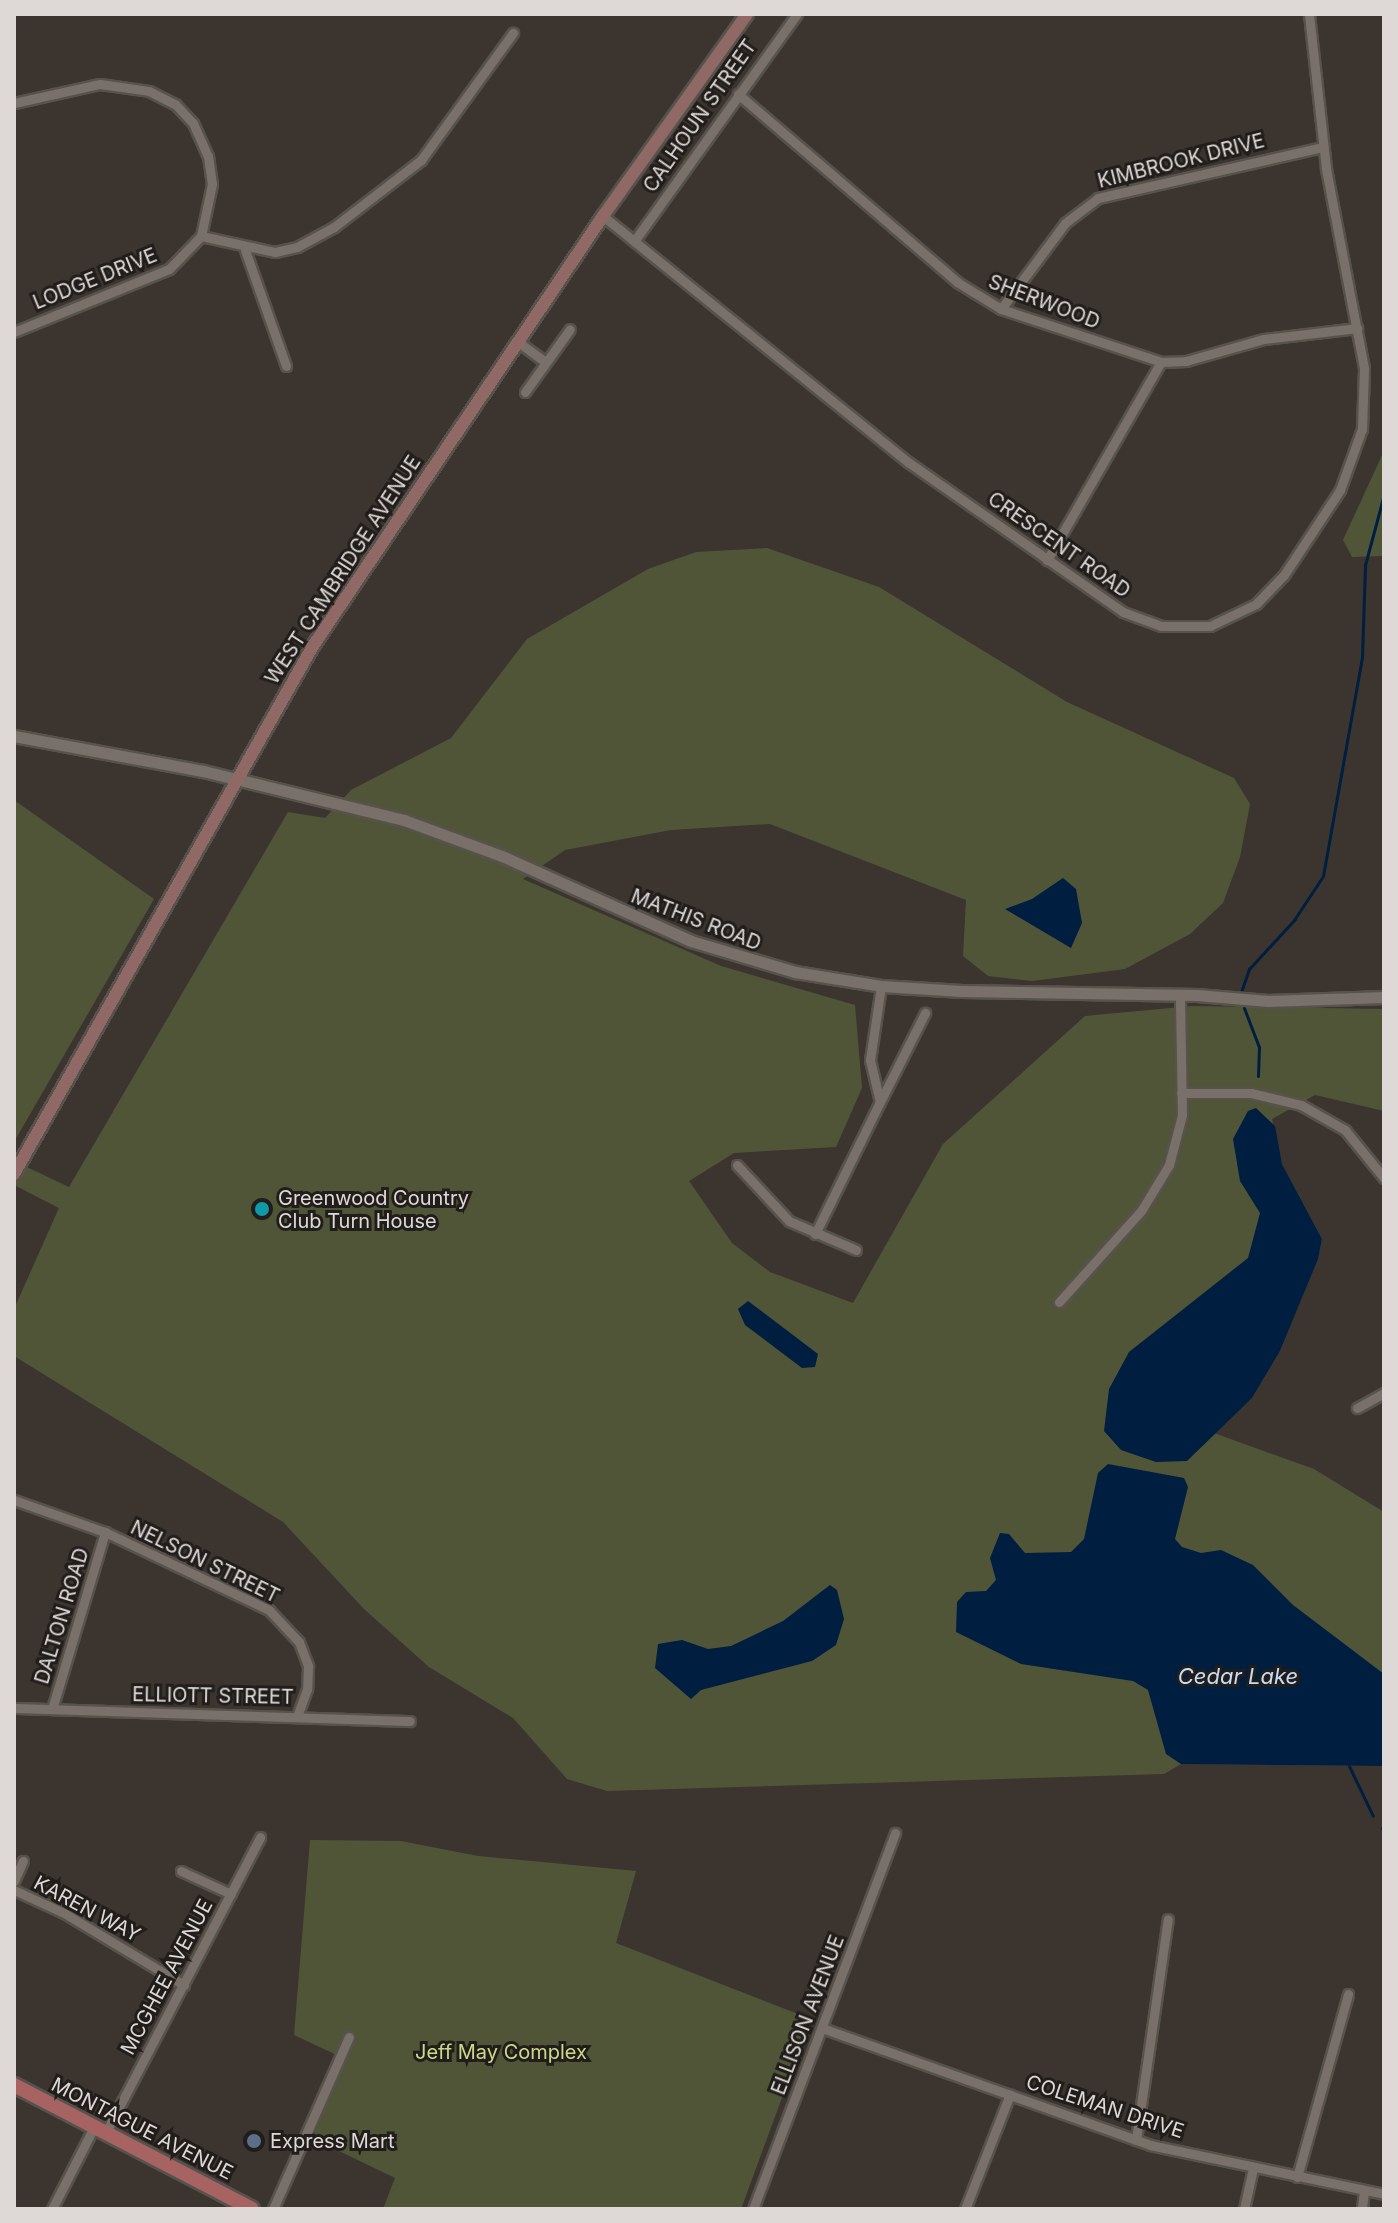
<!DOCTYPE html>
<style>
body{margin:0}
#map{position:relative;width:1398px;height:2223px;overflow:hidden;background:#3c352f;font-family:Inter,sans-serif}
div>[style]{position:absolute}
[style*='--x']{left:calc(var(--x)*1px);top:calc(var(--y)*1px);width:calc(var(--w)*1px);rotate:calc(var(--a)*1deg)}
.green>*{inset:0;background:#505537}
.water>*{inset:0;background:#001e3f}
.stream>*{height:3px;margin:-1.5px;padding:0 1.5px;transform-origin:1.5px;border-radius:1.5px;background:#001e3f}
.roads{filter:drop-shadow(2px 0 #57524c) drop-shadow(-2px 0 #57524c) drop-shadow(0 2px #57524c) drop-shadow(0 -2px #57524c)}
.minor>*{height:9px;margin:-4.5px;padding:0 4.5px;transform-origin:4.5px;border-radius:4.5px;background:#79706a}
.tertiary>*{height:11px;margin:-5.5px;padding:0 5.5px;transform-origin:5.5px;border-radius:5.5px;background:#79706a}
.secondary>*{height:12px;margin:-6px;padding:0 6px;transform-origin:6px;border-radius:6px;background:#906966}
.primary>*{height:14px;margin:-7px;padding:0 7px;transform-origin:7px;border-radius:7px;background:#a76362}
.dots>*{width:22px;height:22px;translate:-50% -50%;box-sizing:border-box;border:4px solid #211d1b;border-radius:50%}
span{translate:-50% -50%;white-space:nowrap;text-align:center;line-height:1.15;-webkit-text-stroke:6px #211d1b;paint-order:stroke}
.street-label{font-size:20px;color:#ded9d6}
.poi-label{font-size:20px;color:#ded9d6}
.left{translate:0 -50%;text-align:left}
.park-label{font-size:20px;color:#ccd989}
.water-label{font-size:22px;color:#c6ddf5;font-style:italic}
.frame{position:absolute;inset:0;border:16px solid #ded9d6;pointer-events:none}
</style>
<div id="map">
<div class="green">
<div style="clip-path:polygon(1384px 451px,1384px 556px,1352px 557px,1343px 540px)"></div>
<div style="clip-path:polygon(767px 548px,879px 587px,1067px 702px,1234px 778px,1250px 804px,1240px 857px,1223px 903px,1190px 934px,1125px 969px,1032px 981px,988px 976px,963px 956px,966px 900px,770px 824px,671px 830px,565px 850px,523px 879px,721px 966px,855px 1005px,862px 1088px,836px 1147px,734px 1153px,689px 1181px,732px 1243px,770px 1272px,853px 1303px,943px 1144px,1085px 1016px,1192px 1006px,1384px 1009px,1384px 1111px,1315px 1095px,1272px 1119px,1282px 1164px,1322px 1239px,1318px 1258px,1280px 1351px,1252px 1398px,1214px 1433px,1314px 1469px,1384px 1512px,1384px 1766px,1181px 1764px,1164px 1774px,607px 1791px,567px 1779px,513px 1718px,429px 1667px,364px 1609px,283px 1522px,14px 1356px,14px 1309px,59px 1208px,14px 1185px,14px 1161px,69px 1187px,288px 812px,325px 818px,351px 790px,451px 738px,527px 639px,648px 569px,696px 552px)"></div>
<div style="clip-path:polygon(14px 800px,154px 899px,14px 1142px)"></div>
<div style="clip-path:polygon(310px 1840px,401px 1841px,478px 1856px,636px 1871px,616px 1943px,811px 2019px,741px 2209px,383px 2209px,395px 2178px,312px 2138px,343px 2058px,294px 2035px)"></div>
</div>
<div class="water">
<div style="clip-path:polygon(1063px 878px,1076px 889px,1082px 923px,1071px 948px,1005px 909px,1032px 899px)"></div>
<div style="clip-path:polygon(1256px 1108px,1275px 1126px,1282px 1164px,1322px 1239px,1318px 1259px,1280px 1351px,1252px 1398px,1187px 1461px,1156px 1462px,1121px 1450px,1104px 1431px,1109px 1389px,1129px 1352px,1248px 1258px,1260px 1213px,1240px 1181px,1233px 1139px,1248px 1111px)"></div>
<div style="clip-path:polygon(748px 1301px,818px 1354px,815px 1367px,802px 1368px,745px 1325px,738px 1309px)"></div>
<div style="clip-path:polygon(1108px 1464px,1184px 1478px,1188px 1487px,1175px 1539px,1182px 1547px,1201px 1553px,1221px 1550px,1253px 1565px,1293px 1605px,1384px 1674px,1384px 1766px,1181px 1764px,1166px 1754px,1148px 1690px,1133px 1681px,1021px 1664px,956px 1632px,957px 1602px,966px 1592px,986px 1591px,996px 1580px,990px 1558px,1000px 1533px,1009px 1534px,1025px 1553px,1071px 1552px,1084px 1539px,1098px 1473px)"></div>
<div style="clip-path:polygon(830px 1585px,837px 1590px,844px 1619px,836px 1645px,812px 1661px,701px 1690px,691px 1699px,655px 1668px,658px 1644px,682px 1640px,708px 1649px,731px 1646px,783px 1621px)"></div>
</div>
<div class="stream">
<div style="--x:1240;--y:995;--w:28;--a:-71"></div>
<div style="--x:1249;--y:969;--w:67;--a:-47.4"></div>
<div style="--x:1294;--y:920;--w:53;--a:-56.6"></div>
<div style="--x:1323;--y:876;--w:222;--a:-79.9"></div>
<div style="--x:1362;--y:657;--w:92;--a:-88.1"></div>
<div style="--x:1365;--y:565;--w:73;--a:-75"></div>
<div style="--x:1244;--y:1008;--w:42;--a:69"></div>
<div style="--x:1259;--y:1047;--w:29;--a:92"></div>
<div style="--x:1349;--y:1766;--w:55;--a:64.4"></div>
<div style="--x:1382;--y:1828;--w:4;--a:56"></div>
</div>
<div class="roads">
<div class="minor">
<div style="--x:738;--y:94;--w:289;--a:40.6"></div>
<div style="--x:957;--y:282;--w:52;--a:31.5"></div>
<div style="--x:1001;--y:309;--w:169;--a:18.3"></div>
<div style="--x:1161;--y:362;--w:25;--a:-2"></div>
<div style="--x:1186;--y:361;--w:81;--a:-15.8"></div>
<div style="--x:1264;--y:339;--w:94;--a:-6.7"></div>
<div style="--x:14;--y:103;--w:88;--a:-12.5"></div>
<div style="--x:100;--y:84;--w:49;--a:8.1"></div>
<div style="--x:149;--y:91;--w:30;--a:27"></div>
<div style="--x:176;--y:105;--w:25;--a:47"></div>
<div style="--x:193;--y:123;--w:36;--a:66"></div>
<div style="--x:208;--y:156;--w:28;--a:82"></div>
<div style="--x:212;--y:184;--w:53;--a:101.9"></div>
<div style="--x:201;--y:236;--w:46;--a:134.1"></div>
<div style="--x:169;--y:269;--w:167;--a:157.9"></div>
<div style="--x:603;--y:216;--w:392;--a:38.9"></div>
<div style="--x:908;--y:462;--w:262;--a:34.9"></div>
<div style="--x:1123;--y:612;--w:40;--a:20.2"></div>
<div style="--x:1161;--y:626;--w:49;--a:0"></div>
<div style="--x:1210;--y:626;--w:51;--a:-25.6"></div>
<div style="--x:1256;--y:604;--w:40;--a:-46"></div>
<div style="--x:1284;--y:575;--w:102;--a:-56.6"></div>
<div style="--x:1340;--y:490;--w:65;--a:-70.2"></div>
<div style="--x:1362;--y:429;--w:61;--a:-88.1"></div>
<div style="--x:1364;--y:368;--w:204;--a:-100.8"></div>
<div style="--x:1326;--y:168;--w:155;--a:-96.3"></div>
<div style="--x:201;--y:236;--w:76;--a:12.2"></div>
<div style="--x:275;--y:252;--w:23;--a:-13"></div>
<div style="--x:297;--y:247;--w:42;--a:-28.4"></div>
<div style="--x:334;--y:227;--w:110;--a:-37.6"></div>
<div style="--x:421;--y:160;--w:157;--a:-54.1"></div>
<div style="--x:635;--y:240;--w:278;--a:-54.4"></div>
<div style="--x:245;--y:250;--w:123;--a:70.5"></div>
<div style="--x:1001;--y:309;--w:107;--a:-53.3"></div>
<div style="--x:1065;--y:223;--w:41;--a:-37.1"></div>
<div style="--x:1098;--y:198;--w:231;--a:-12.8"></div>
<div style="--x:518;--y:342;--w:34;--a:36"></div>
<div style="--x:525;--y:392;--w:77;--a:-54.5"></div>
<div style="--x:1047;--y:560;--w:228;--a:-60.1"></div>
<div style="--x:1181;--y:1093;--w:70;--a:0"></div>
<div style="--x:1251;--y:1093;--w:51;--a:13.5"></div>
<div style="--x:1301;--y:1105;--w:51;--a:29.6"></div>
<div style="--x:1345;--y:1130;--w:62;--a:50.9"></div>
<div style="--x:880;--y:1102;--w:100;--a:-63.2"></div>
<div style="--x:737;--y:1165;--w:76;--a:47.1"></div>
<div style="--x:789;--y:1221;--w:73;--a:23.4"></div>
<div style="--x:815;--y:1234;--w:147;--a:-63.8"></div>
<div style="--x:880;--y:1102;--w:43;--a:-103.4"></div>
<div style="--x:870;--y:1060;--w:75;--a:-81.5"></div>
<div style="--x:1059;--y:1302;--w:122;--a:-48"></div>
<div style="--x:1141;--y:1211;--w:54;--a:-58.7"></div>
<div style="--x:1169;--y:1165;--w:52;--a:-75.4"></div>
<div style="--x:1182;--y:1115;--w:120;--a:-91"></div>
<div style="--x:1357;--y:1408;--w:31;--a:-29"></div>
<div style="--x:14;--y:1500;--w:96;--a:19.4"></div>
<div style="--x:105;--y:1532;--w:182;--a:25.4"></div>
<div style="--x:269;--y:1610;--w:44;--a:46.8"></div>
<div style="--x:299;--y:1642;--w:26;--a:69"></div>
<div style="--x:308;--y:1666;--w:23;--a:92"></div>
<div style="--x:307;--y:1689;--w:29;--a:110"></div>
<div style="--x:14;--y:1708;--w:396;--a:1.9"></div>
<div style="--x:52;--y:1709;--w:185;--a:-73.3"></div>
<div style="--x:181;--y:1871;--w:55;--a:24.7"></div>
<div style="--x:14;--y:1881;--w:22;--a:-66"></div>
<div style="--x:14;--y:1890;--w:55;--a:24.7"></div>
<div style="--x:64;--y:1913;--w:140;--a:31"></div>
<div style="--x:822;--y:2028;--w:348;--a:19.6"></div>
<div style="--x:1150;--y:2145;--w:239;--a:11.8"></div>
<div style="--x:105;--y:2134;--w:335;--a:-62.4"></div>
<div style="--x:1136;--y:2140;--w:223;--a:-81.8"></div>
<div style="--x:1297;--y:2177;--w:190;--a:-74.4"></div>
<div style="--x:52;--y:2209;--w:92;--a:-62.9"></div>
<div style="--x:273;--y:2209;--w:188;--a:-66.2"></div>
<div style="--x:753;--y:2209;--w:402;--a:-69.3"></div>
<div style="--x:965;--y:2209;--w:123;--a:-68.6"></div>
<div style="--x:1244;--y:2209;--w:42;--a:-77.6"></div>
<div style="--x:1362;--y:2209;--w:19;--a:-84"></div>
</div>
<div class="tertiary">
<div style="--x:14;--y:736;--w:192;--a:10.5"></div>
<div style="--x:203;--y:771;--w:207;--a:13.7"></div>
<div style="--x:404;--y:820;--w:104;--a:20.2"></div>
<div style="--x:502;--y:856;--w:207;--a:24.2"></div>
<div style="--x:691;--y:941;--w:109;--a:16.6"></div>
<div style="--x:795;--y:972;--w:87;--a:9.2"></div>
<div style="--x:881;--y:986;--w:81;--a:3.5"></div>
<div style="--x:962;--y:991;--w:235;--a:1"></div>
<div style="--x:1197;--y:995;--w:71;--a:4.8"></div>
<div style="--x:1268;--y:1001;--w:116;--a:-2"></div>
</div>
<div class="secondary">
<div style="--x:14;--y:1174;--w:607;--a:-60.48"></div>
<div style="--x:313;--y:646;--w:519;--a:-56"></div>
<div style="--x:603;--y:216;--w:248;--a:-54.5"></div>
</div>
<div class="primary">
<div style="--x:14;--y:2085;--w:268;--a:27.5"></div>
</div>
</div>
<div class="dots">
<div style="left:262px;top:1209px;background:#0f9aa8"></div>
<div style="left:254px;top:2141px;background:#5c6f8a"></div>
</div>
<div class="street-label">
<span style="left:700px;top:116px;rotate:-55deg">CALHOUN STREET</span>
<span style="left:1181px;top:161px;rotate:-14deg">KIMBROOK DRIVE</span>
<span style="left:95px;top:279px;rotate:-22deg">LODGE DRIVE</span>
<span style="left:1044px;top:302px;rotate:21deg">SHERWOOD</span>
<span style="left:1059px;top:545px;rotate:35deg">CRESCENT ROAD</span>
<span style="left:343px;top:570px;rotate:-57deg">WEST CAMBRIDGE AVENUE</span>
<span style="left:696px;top:920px;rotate:21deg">MATHIS ROAD</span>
<span style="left:205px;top:1562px;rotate:26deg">NELSON STREET</span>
<span style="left:62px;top:1616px;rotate:-73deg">DALTON ROAD</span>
<span style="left:213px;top:1696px;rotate:1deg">ELLIOTT STREET</span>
<span style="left:87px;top:1909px;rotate:28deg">KAREN WAY</span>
<span style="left:167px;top:1977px;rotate:-62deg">MCGHEE AVENUE</span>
<span style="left:808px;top:2015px;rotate:-69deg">ELLISON AVENUE</span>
<span style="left:1105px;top:2107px;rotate:18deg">COLEMAN DRIVE</span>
<span style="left:142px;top:2129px;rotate:27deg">MONTAGUE AVENUE</span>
</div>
<div class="poi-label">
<span class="left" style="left:278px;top:1210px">Greenwood Country<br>Club Turn House</span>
<span class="left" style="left:270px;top:2141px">Express Mart</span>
</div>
<div class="park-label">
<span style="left:501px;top:2052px">Jeff May Complex</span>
</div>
<div class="water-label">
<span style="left:1238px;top:1677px">Cedar Lake</span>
</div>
<div class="frame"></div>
</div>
